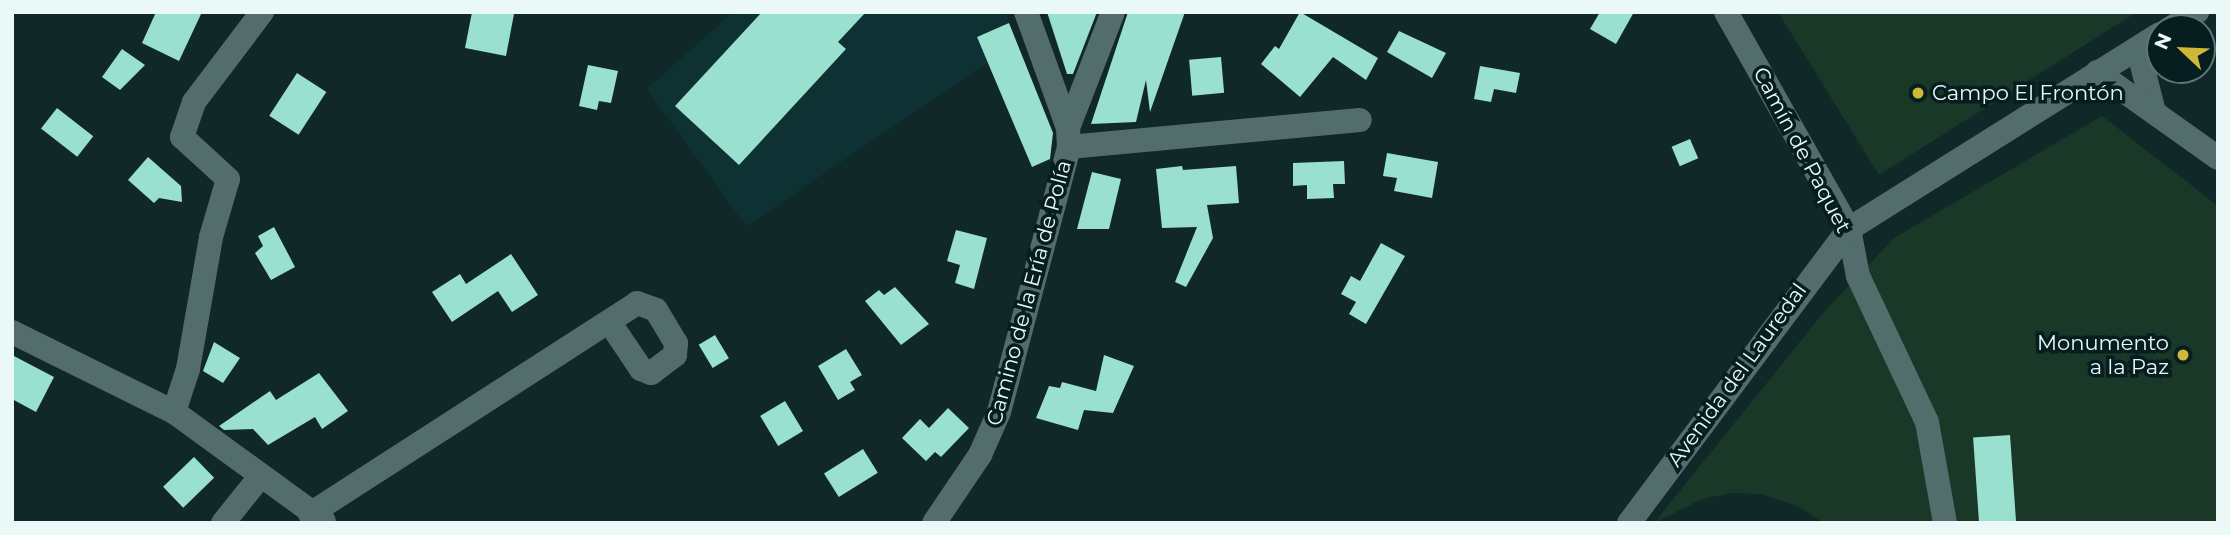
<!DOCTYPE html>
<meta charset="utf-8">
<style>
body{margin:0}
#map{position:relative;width:2230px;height:535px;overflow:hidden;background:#102828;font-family:Montserrat,sans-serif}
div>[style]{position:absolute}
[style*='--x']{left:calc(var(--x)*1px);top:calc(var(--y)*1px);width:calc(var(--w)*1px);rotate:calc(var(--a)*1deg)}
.built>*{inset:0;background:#0e3233}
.green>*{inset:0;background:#193827}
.building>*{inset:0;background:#99e0ce;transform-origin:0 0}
.minor>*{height:24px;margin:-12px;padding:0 12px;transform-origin:12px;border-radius:12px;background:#536c6c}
.dots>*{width:19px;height:19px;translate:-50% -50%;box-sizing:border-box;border:4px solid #061e1f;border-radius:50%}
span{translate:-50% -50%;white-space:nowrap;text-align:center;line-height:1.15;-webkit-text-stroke:7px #061e1f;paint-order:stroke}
.poi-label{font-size:21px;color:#eaf8f8}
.left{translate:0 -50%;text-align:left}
.right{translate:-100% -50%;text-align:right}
.street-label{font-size:21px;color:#eaf8f8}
.frame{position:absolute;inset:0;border:14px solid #eaf8f8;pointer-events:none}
.north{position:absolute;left:2146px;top:14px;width:70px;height:70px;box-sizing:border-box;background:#061e1f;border:2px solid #617576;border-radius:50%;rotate:293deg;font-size:19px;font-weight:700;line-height:28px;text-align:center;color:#eaf8f8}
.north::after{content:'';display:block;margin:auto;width:24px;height:32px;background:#cfb837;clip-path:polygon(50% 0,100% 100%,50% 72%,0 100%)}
</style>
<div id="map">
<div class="built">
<div style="clip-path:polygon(733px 12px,1006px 12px,1009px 23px,977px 37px,988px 63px,746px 226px,647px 89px)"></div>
</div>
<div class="green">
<div style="clip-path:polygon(1778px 12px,2137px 12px,1879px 175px)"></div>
<div style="clip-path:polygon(2102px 116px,2218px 206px,2218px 523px,1824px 523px,1797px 506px,1761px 494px,1732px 493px,1702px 499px,1654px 523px,1823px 313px,1894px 238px)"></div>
</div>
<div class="building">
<div style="clip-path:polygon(156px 12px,202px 12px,179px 61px,142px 43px)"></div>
<div style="clip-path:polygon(472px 12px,514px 14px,506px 56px,465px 48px)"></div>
<div style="clip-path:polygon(762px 12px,866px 12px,838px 42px,846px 49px,739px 165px,675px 106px)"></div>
<div style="clip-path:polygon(1047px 12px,1097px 12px,1073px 74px,1067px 74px)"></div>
<div style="clip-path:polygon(1128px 12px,1185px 12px,1150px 112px,1146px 80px,1136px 122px,1091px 124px)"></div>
<div style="clip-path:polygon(1300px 12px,1378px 58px,1366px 80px,1333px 57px,1300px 97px,1261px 64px,1275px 46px,1279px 49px)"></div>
<div style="clip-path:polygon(1600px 12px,1634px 12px,1616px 44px,1590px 29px)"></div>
<div style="clip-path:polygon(1009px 23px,1053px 133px,1050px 159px,1032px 167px,977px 37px)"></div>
<div style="clip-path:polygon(1399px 31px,1446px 53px,1432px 78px,1387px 52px)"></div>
<div style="clip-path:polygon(122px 49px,145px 65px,120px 90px,102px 77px)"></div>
<div style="left:1221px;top:57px;width:36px;height:32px;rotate:85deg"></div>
<div style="clip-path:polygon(588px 65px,618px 71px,611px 103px,599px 101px,597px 110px,579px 106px)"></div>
<div style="clip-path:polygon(1480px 66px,1520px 73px,1516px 93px,1494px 89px,1491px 102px,1474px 99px)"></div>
<div style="left:297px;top:73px;width:35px;height:51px;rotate:33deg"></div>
<div style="left:57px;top:108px;width:46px;height:26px;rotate:38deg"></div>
<div style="left:1690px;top:139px;width:21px;height:20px;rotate:67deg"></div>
<div style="clip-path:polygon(1387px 153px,1438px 162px,1432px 198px,1394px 191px,1397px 178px,1383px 176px)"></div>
<div style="clip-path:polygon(148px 157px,181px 186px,182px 202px,159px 198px,154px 203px,128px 180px)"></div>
<div style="clip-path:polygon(1344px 161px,1345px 184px,1333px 184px,1334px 198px,1307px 199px,1307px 185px,1293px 186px,1293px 163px)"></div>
<div style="clip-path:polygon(1182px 166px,1183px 170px,1236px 166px,1239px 203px,1207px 205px,1213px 238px,1186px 287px,1175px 282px,1197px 227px,1162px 228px,1156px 169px)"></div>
<div style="clip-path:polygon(1092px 172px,1121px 179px,1109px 229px,1077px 229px)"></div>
<div style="clip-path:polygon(274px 227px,295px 267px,271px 280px,255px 253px,263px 246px,258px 236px)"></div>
<div style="clip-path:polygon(956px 230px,987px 238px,974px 289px,955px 283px,960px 265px,947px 261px)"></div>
<div style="clip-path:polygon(1381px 243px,1405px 256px,1366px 324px,1349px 314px,1356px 302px,1341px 294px,1351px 276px,1360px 281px)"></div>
<div style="clip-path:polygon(511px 254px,538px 295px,512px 312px,498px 291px,452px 322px,432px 292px,460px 274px,466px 284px)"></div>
<div style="clip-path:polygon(895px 287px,929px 324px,901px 345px,865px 301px,879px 290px,884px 295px)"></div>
<div style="left:715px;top:335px;width:27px;height:19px;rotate:59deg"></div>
<div style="clip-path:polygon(214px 342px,240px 358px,223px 383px,203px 371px)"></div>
<div style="clip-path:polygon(846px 349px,862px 375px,850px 382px,855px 390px,838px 400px,818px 366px)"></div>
<div style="clip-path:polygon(12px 355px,54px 377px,36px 412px,12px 399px)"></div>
<div style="clip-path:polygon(1104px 355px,1134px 366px,1113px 413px,1084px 410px,1078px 430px,1036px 418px,1049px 386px,1060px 388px,1062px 382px,1096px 391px)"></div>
<div style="clip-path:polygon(319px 373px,348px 411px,322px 429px,315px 417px,268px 445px,253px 429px,224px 430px,219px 426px,270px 391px,276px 400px)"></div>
<div style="left:785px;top:401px;width:35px;height:29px;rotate:59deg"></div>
<div style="clip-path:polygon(948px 408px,969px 428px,941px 457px,935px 452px,926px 461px,902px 438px,920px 419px,929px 428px)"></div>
<div style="left:2010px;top:435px;width:88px;height:37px;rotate:86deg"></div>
<div style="left:863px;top:449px;width:28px;height:46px;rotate:58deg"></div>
<div style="left:194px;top:457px;width:29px;height:43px;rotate:46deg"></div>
</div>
<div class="minor">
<div style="--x:1726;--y:12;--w:249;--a:60.5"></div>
<div style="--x:1849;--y:229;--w:48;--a:79.2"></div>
<div style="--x:1858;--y:276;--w:161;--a:64.7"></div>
<div style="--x:1927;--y:422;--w:103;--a:79.9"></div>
<div style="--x:2171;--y:28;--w:31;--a:-32"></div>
<div style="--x:2149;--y:41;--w:22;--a:112"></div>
<div style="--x:2141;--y:61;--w:53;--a:75.7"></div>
<div style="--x:2097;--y:72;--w:148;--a:35.4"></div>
<div style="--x:1068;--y:128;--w:124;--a:-68.8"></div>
<div style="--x:1069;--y:147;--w:292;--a:-5.3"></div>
<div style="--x:12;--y:332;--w:181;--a:26.3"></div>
<div style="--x:174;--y:412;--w:185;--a:36"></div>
<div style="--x:174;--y:412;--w:45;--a:-72"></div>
<div style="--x:188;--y:369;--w:134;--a:-80.1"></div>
<div style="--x:211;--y:237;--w:60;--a:-73.7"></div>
<div style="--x:228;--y:179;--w:62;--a:-137.6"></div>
<div style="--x:182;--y:137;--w:37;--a:-71"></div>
<div style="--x:194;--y:102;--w:113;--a:-52.9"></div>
<div style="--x:310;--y:514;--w:389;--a:-32.8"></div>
<div style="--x:637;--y:303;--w:20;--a:20"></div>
<div style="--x:656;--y:310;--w:39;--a:59"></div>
<div style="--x:676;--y:343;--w:12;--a:95"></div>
<div style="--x:675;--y:355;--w:30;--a:143"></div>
<div style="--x:651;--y:373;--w:11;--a:-158"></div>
<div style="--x:641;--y:369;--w:55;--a:-124"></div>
<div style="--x:223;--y:523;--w:58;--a:-51.3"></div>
<div style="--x:934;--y:523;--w:82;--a:-55.9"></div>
<div style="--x:980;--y:455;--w:47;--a:-66.2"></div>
<div style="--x:999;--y:412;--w:274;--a:-75.2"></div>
<div style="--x:1069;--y:147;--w:19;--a:-93"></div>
<div style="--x:1068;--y:128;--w:123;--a:-109.9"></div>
<div style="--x:1629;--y:523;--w:367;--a:-53.2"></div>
<div style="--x:1849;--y:229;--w:367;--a:-32.1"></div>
</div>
<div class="dots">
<div style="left:1918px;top:93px;background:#cfb837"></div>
<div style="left:2183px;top:355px;background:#cfb837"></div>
</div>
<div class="poi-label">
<span class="left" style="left:1932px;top:93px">Campo El Frontón</span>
<span class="right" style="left:2169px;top:355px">Monumento<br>a la Paz</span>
</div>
<div class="street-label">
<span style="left:1802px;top:150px;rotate:62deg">Camín de Paquet</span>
<span style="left:1029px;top:293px;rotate:-75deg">Camino de la Ería de Polía</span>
<span style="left:1737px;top:375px;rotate:-54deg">Avenida del Lauredal</span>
</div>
<div class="frame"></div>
<div class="north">N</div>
</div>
